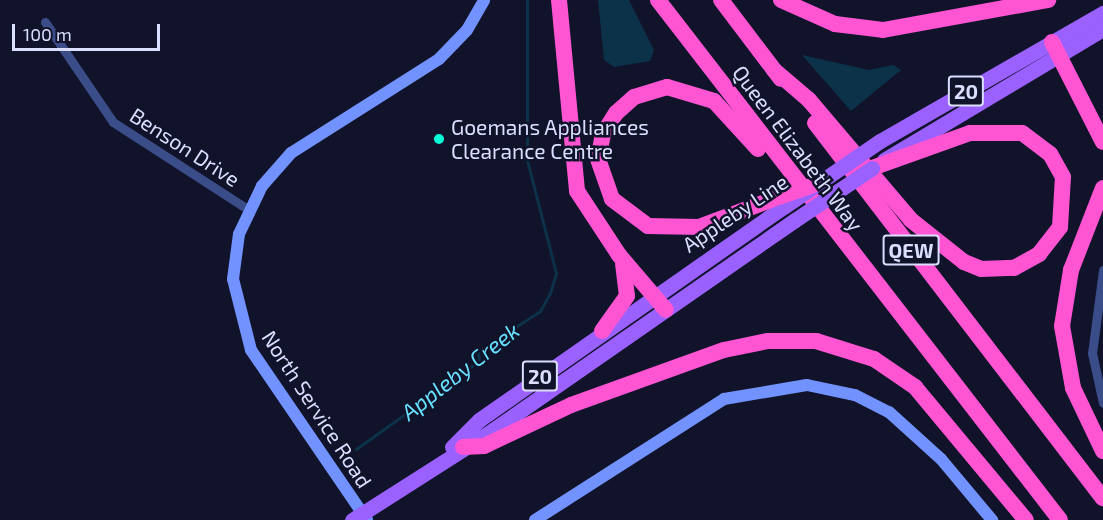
<!DOCTYPE html>
<style>
body{margin:0}
#map{position:relative;width:1103px;height:520px;overflow:hidden;background:#11132a;font-family:"Exo 2",sans-serif}
div>[style]{position:absolute}
[style*='--x']{left:calc(var(--x)*1px);top:calc(var(--y)*1px);width:calc(var(--w)*1px);rotate:calc(var(--a)*1deg)}
.water>*{inset:0;background:#0b3249}
.stream>*{height:3px;margin:-1.5px;padding:0 1.5px;transform-origin:1.5px;border-radius:1.5px;background:#0b3249}
.street>*{height:9px;margin:-4.5px;padding:0 4.5px;transform-origin:4.5px;border-radius:4.5px;background:#3b4d89}
.secondary>*{height:12px;margin:-6px;padding:0 6px;transform-origin:6px;border-radius:6px;background:#7192ff}
.primary>*{height:15px;margin:-7.5px;padding:0 7.5px;transform-origin:7.5px;border-radius:7.5px;background:#9a61ff}
.highway>*{height:16px;margin:-8px;padding:0 8px;transform-origin:8px;border-radius:8px;background:#ff55d3}
.primary-bridge>*{height:15px;margin:-7.5px;padding:0 7.5px;transform-origin:7.5px;border-radius:7.5px;background:#9a61ff}
.highway-bridge>*{height:16px;margin:-8px;padding:0 8px;transform-origin:8px;border-radius:8px;background:#ff55d3}
.dots>*{width:16px;height:16px;translate:-50% -50%;box-sizing:border-box;border:3px solid #11132a;border-radius:50%}
span{translate:-50% -50%;white-space:nowrap;text-align:center;line-height:1.15;-webkit-text-stroke:5px #11132a;paint-order:stroke}
.shield-label span{padding:2px 4px;background:#11132a;border:2px solid;border-radius:4px;-webkit-text-stroke-width:0}
.shield-label{font-size:20px;color:#dadfff;font-weight:700}
.poi-label{font-size:21px;color:#dadfff}
.left{translate:0 -50%;text-align:left}
.street-label{font-size:21px;color:#dadfff}
.water-label{font-size:22px;color:#68e1ff;font-style:italic}
.scale{position:absolute;left:12px;top:24px;width:148px;height:27px;box-sizing:border-box;border:3px solid #dadfff;border-top:0;padding-left:8px;font-size:18px;line-height:21px;white-space:nowrap;color:#dadfff;-webkit-text-stroke:4px #11132a;paint-order:stroke}
</style>
<div id="map">
<div class="water">
<div style="clip-path:polygon(598px 0,629px 0,654px 50px,650px 61px,614px 67px,604px 60px)"></div>
<div style="clip-path:polygon(802px 55px,869px 70px,893px 65px,901px 70px,851px 111px)"></div>
</div>
<div class="stream">
<div style="--x:356;--y:449;--w:151;--a:-35.6"></div>
<div style="--x:479;--y:361;--w:10;--a:-96"></div>
<div style="--x:478;--y:351;--w:74;--a:-32.8"></div>
<div style="--x:540;--y:311;--w:21;--a:-61"></div>
<div style="--x:550;--y:293;--w:21;--a:-73"></div>
<div style="--x:556;--y:273;--w:117;--a:-104.4"></div>
<div style="--x:527;--y:160;--w:160;--a:-90"></div>
</div>
<div class="street">
<div style="--x:45;--y:22;--w:121;--a:55.8"></div>
<div style="--x:113;--y:122;--w:162;--a:32.9"></div>
<div style="--x:1103;--y:270;--w:84;--a:97.5"></div>
<div style="--x:1092;--y:353;--w:51;--a:77.6"></div>
</div>
<div class="secondary">
<div style="--x:367;--y:520;--w:206;--a:-124.3"></div>
<div style="--x:251;--y:350;--w:73;--a:-104.2"></div>
<div style="--x:233;--y:279;--w:45;--a:-82.4"></div>
<div style="--x:239;--y:234;--w:53;--a:-64.4"></div>
<div style="--x:262;--y:186;--w:44;--a:-48.7"></div>
<div style="--x:291;--y:153;--w:175;--a:-32.4"></div>
<div style="--x:439;--y:59;--w:40;--a:-46"></div>
<div style="--x:467;--y:30;--w:34;--a:-60"></div>
<div style="--x:535;--y:520;--w:224;--a:-32.6"></div>
<div style="--x:724;--y:399;--w:84;--a:-9.6"></div>
<div style="--x:807;--y:385;--w:49;--a:11.8"></div>
<div style="--x:855;--y:395;--w:38;--a:27"></div>
<div style="--x:889;--y:412;--w:70;--a:42.1"></div>
<div style="--x:941;--y:459;--w:80;--a:50.1"></div>
</div>
<div class="primary">
<div style="--x:880;--y:141;--w:257;--a:-29.9"></div>
<div style="--x:884;--y:160;--w:255;--a:-30.9"></div>
<div style="--x:452;--y:447;--w:38;--a:-45"></div>
<div style="--x:479;--y:420;--w:373;--a:-35"></div>
<div style="--x:352;--y:520;--w:160;--a:-32.5"></div>
<div style="--x:487;--y:434;--w:375;--a:-34.8"></div>
</div>
<div class="highway">
<div style="--x:559;--y:0;--w:192;--a:84.6"></div>
<div style="--x:577;--y:191;--w:77;--a:56.7"></div>
<div style="--x:619;--y:255;--w:72;--a:49.5"></div>
<div style="--x:658;--y:0;--w:657;--a:52.29"></div>
<div style="--x:721;--y:0;--w:99;--a:52.8"></div>
<div style="--x:781;--y:0;--w:59;--a:24"></div>
<div style="--x:835;--y:24;--w:48;--a:7.1"></div>
<div style="--x:883;--y:30;--w:168;--a:-10.3"></div>
<div style="--x:1052;--y:42;--w:112;--a:63"></div>
<div style="--x:774;--y:70;--w:46;--a:40.6"></div>
<div style="--x:809;--y:100;--w:157;--a:49.6"></div>
<div style="--x:911;--y:220;--w:68;--a:38.4"></div>
<div style="--x:964;--y:262;--w:18;--a:22"></div>
<div style="--x:981;--y:269;--w:33;--a:-2"></div>
<div style="--x:1014;--y:268;--w:29;--a:-29"></div>
<div style="--x:1039;--y:254;--w:34;--a:-52"></div>
<div style="--x:1060;--y:227;--w:50;--a:-86.6"></div>
<div style="--x:1063;--y:177;--w:26;--a:-119"></div>
<div style="--x:1050;--y:154;--w:35;--a:-143"></div>
<div style="--x:1022;--y:133;--w:52;--a:180"></div>
<div style="--x:970;--y:133;--w:104;--a:160.3"></div>
<div style="--x:815;--y:123;--w:473;--a:52.5"></div>
<div style="--x:758;--y:149;--w:65;--a:-132.5"></div>
<div style="--x:714;--y:101;--w:49;--a:-163.4"></div>
<div style="--x:667;--y:87;--w:34;--a:163"></div>
<div style="--x:634;--y:97;--w:24;--a:138"></div>
<div style="--x:616;--y:113;--w:25;--a:122"></div>
<div style="--x:603;--y:134;--w:25;--a:101"></div>
<div style="--x:598;--y:159;--w:42;--a:70.7"></div>
<div style="--x:612;--y:199;--w:45;--a:36.9"></div>
<div style="--x:648;--y:226;--w:51;--a:1.1"></div>
<div style="--x:699;--y:227;--w:85;--a:-20.6"></div>
<div style="--x:1103;--y:188;--w:88;--a:111.3"></div>
<div style="--x:1071;--y:270;--w:57;--a:99.1"></div>
<div style="--x:1062;--y:326;--w:63;--a:79.9"></div>
<div style="--x:1073;--y:388;--w:70;--a:64.5"></div>
<div style="--x:602;--y:331;--w:43;--a:-54.5"></div>
<div style="--x:627;--y:296;--w:32;--a:-97"></div>
<div style="--x:463;--y:447;--w:21;--a:-3"></div>
<div style="--x:484;--y:446;--w:96;--a:-25.2"></div>
<div style="--x:571;--y:405;--w:163;--a:-19.8"></div>
<div style="--x:724;--y:350;--w:45;--a:-11.6"></div>
<div style="--x:768;--y:341;--w:48;--a:0"></div>
<div style="--x:816;--y:341;--w:61;--a:17.2"></div>
<div style="--x:874;--y:359;--w:50;--a:34.3"></div>
<div style="--x:915;--y:387;--w:173;--a:50.2"></div>
</div>
<div class="primary-bridge">
<div style="--x:785;--y:206;--w:115;--a:-34.4"></div>
<div style="--x:795;--y:220;--w:93;--a:-34"></div>
</div>
<div class="highway-bridge">
<div style="--x:779;--y:197;--w:36;--a:-19"></div>
</div>
<div class="dots">
<div style="left:439px;top:139px;background:#06ffd7"></div>
</div>
<div class="shield-label">
<span style="left:966px;top:91px">20</span>
<span style="left:911px;top:250px">QEW</span>
<span style="left:540px;top:376px">20</span>
</div>
<div class="poi-label">
<span class="left" style="left:451px;top:139px">Goemans Appliances<br>Clearance Centre</span>
</div>
<div class="street-label">
<span style="left:185px;top:147px;rotate:33deg">Benson Drive</span>
<span style="left:798px;top:148px;rotate:53deg">Queen Elizabeth Way</span>
<span style="left:735px;top:213px;rotate:-34deg">Appleby Line</span>
<span style="left:317px;top:409px;rotate:57deg">North Service Road</span>
</div>
<div class="water-label">
<span style="left:460px;top:371px;rotate:-38deg">Appleby Creek</span>
</div>
<div class="scale">100 m</div>
</div>
